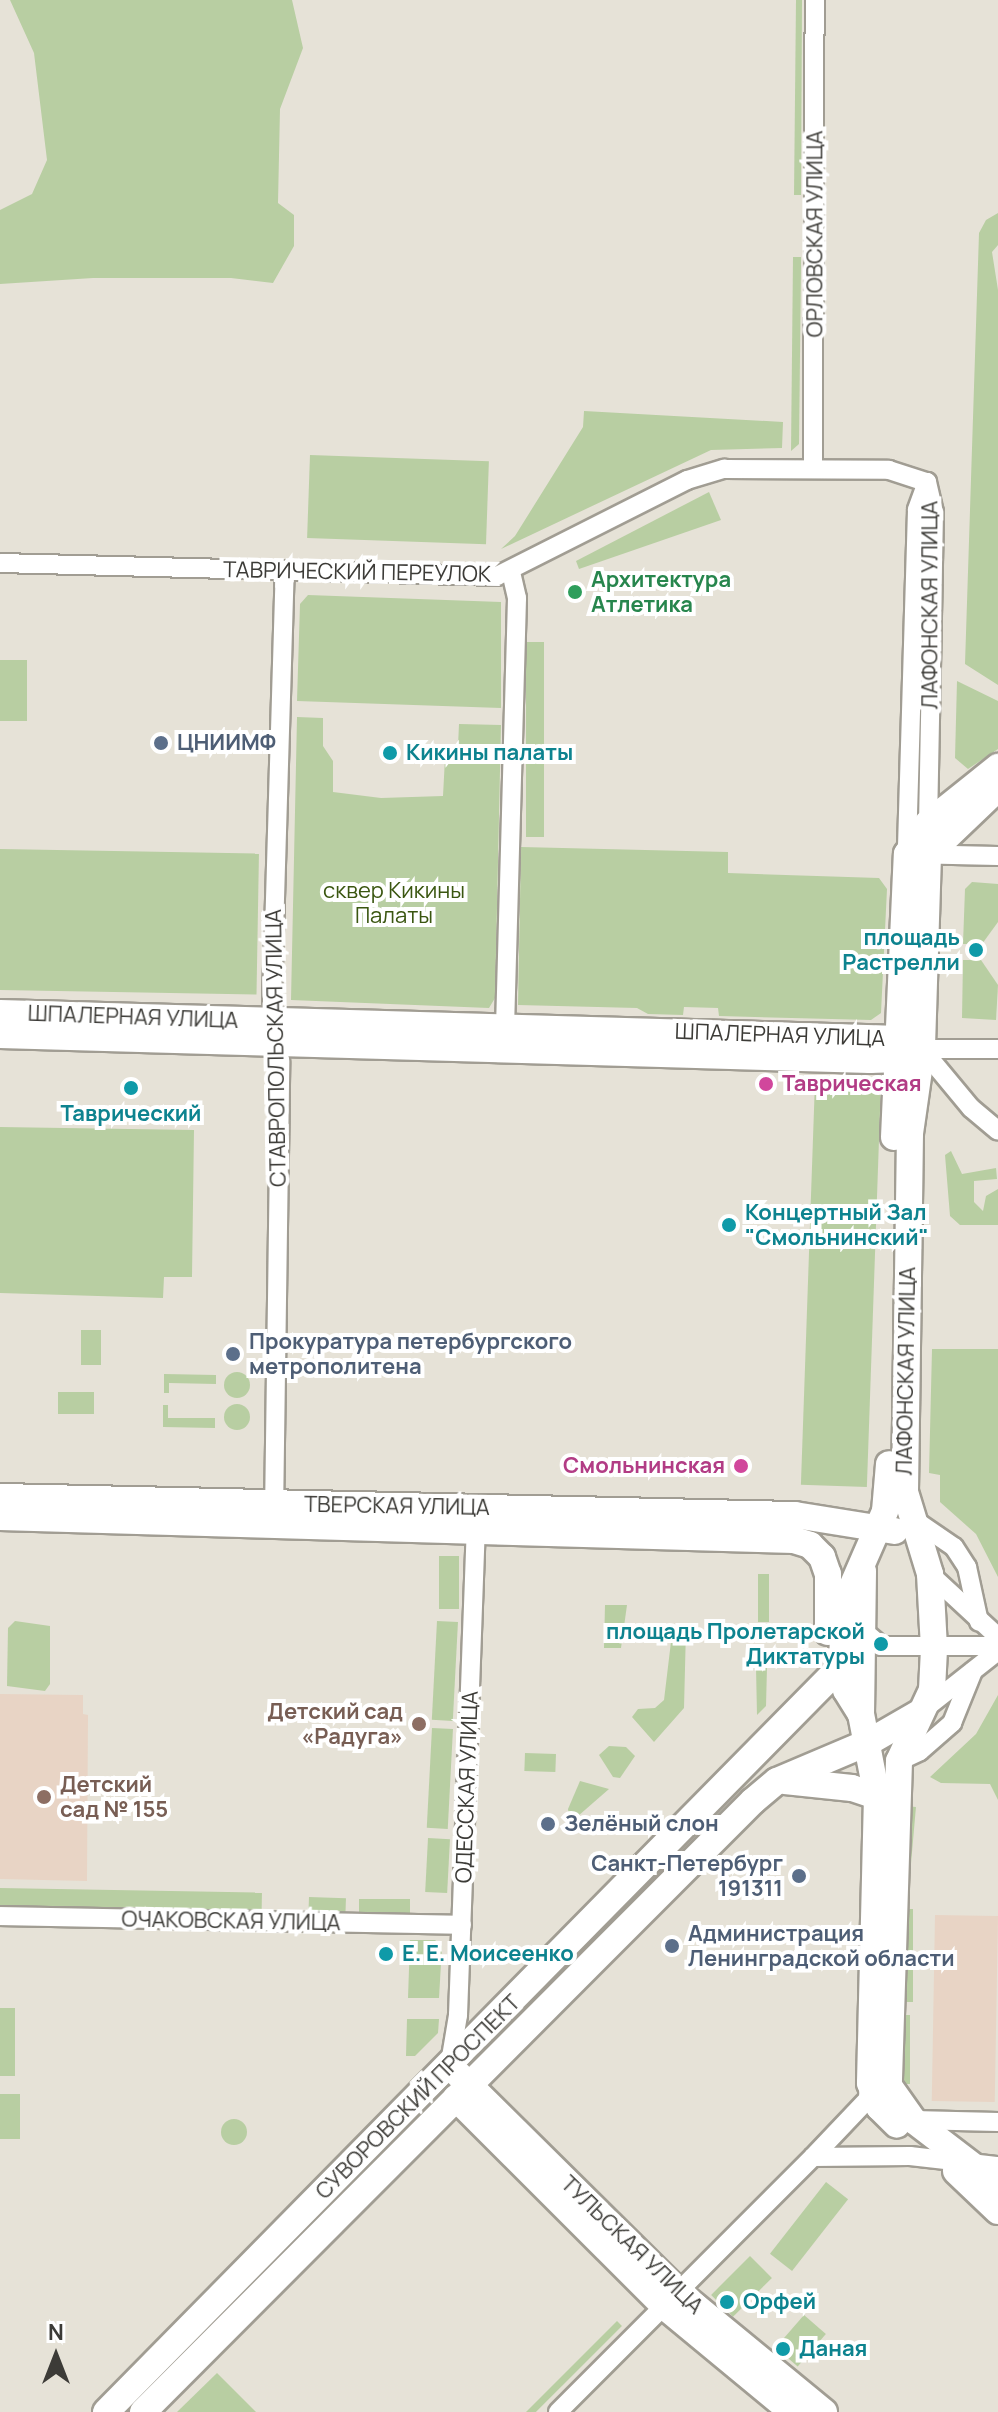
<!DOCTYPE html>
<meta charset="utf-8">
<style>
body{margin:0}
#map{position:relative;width:998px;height:2412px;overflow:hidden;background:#e6e2d7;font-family:Manrope,sans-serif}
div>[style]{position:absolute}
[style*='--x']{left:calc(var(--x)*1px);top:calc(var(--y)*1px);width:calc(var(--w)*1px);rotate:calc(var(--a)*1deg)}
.education>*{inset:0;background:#e8d4c5;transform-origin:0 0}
.green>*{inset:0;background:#b8cea2;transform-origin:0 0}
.round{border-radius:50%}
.roads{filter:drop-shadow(2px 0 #a19d93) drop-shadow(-2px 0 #a19d93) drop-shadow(0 2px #a19d93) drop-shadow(0 -2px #a19d93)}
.street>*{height:18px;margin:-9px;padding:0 9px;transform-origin:9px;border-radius:9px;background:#fff}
.secondary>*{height:26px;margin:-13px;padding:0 13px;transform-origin:13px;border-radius:13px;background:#fff}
.dots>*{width:22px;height:22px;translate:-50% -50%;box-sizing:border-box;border:4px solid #fff;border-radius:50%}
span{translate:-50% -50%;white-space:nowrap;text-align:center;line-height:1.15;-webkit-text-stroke:8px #fff;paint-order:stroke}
.street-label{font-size:22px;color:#3c3b37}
.leisure-label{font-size:22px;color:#27864d;font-weight:700}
.left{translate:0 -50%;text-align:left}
.service-label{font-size:22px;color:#4e5e75;font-weight:700}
.right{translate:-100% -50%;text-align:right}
.culture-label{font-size:22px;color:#0d838f;font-weight:700}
.park-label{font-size:22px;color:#3a5610}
.hotel-label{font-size:22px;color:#b23c85;font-weight:700}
.education-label{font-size:22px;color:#785e54;font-weight:700}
.north{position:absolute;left:16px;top:2316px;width:80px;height:80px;-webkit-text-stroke:6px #fff;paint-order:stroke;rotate:0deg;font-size:22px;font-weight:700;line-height:32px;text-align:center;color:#3c3b37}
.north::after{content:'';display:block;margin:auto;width:28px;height:36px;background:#3c3b37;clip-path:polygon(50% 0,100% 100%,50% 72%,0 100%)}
</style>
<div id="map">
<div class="education">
<div style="clip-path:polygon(0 1694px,83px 1695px,83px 1714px,88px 1715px,87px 1881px,0 1879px)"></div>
<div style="left:935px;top:1915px;width:63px;height:186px;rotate:1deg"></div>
</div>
<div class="green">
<div style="clip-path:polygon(10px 0,292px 0,303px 48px,280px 109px,278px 203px,294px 215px,294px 246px,273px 283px,231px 278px,93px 278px,0 284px,0 210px,32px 194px,47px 160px,34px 53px)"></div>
<div style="clip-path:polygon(796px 0,802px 0,801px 195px,794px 195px)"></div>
<div style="clip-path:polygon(998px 213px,998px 245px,992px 252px,998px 290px,998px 685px,965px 664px,979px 233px,986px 220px)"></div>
<div style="clip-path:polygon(793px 257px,801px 257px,801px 266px,799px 444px,791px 451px)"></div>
<div style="clip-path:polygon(584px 411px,783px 422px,782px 448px,711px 450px,501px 549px,515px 536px,583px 427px)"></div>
<div style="left:310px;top:455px;width:179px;height:83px;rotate:2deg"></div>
<div style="clip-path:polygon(709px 492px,721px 520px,579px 569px,576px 561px)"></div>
<div style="clip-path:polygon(308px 595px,501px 602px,501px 708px,297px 701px,300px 604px)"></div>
<div style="left:526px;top:642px;width:18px;height:195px"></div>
<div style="left:0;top:660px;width:27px;height:61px"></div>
<div style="clip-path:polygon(957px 681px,998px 701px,998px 749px,968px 769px,955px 758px)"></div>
<div style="clip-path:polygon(297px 717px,323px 718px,323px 746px,333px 761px,333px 792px,381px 798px,443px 796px,445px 758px,458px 746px,459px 724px,501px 725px,495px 998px,489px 1008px,291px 1000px)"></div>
<div style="clip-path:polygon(521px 847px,728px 852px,728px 873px,879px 878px,887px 889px,881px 1013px,871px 1020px,719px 1016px,718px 1008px,684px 1007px,683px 1015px,648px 1014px,637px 1008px,518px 1005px)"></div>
<div style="left:0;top:849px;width:259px;height:141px;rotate:1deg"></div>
<div style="clip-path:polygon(972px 882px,998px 884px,998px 922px,982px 944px,963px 944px,965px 889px)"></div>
<div style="clip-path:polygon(963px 960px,981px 960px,998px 985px,996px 1020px,962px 1018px)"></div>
<div style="left:815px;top:1081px;width:66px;height:404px;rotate:2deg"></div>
<div style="clip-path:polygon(0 1127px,194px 1130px,192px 1277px,164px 1277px,163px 1298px,0 1293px)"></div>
<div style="clip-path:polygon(951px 1151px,962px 1174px,996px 1168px,997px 1179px,974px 1181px,974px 1202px,983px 1211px,986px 1196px,998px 1189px,998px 1225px,960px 1225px,950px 1216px,945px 1155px)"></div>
<div style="left:81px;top:1330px;width:20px;height:35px"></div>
<div style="clip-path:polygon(932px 1349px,998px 1349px,998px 1577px,976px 1534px,940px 1502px,940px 1475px,929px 1473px)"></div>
<div class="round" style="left:224px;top:1372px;width:26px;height:26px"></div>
<div style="clip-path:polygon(164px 1374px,216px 1375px,216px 1384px,169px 1383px,169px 1393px,164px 1393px)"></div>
<div style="left:58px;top:1392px;width:36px;height:22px"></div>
<div class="round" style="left:224px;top:1404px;width:26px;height:26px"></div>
<div style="clip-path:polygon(163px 1405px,168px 1405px,168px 1418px,215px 1418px,215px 1428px,163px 1427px)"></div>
<div style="left:439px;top:1556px;width:20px;height:53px"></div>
<div style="left:758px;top:1574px;width:11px;height:48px"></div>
<div style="clip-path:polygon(605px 1605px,627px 1605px,621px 1648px,604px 1648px)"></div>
<div style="clip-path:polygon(15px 1621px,50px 1626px,50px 1684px,45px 1691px,7px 1686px,8px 1628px)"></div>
<div style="left:437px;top:1621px;width:21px;height:99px;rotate:3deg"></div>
<div style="clip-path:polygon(673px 1625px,686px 1629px,684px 1708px,654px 1742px,632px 1717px,638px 1709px,655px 1708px,664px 1700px)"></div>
<div style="clip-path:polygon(756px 1667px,767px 1667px,766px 1706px,757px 1715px)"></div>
<div style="clip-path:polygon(998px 1695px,998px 1800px,990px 1784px,941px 1783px,930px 1777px,976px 1734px)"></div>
<div style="left:432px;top:1728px;width:21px;height:100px;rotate:3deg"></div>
<div style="clip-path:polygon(609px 1746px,626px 1747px,635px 1756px,620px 1778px,613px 1777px,599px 1755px)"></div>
<div style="left:525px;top:1753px;width:31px;height:18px;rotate:2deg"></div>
<div style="clip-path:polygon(580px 1781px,609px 1789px,570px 1823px,568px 1809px)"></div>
<div style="left:905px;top:1806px;width:11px;height:89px;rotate:5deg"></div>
<div style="left:428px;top:1838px;width:22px;height:54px;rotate:3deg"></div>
<div style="left:0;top:1888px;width:262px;height:19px;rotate:1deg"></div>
<div style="left:309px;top:1897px;width:37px;height:18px;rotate:2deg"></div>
<div style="left:359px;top:1899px;width:51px;height:16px"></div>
<div style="left:902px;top:1909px;width:11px;height:93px"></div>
<div style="clip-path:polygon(410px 1940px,435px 1940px,442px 1946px,439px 1998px,408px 1998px)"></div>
<div style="left:0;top:2008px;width:15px;height:68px"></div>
<div style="left:899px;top:2015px;width:11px;height:69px"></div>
<div style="clip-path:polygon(407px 2019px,439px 2019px,438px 2033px,415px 2056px,406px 2056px)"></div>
<div style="left:0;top:2094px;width:20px;height:45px"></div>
<div class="round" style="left:221px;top:2119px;width:26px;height:26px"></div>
<div style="left:826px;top:2182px;width:28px;height:91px;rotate:38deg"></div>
<div style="left:750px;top:2256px;width:31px;height:55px;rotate:45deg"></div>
<div style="left:804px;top:2315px;width:29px;height:43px;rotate:41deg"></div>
<div style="left:617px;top:2321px;width:7px;height:129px;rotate:45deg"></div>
<div style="clip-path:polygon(217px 2373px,256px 2412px,177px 2412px)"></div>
</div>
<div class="roads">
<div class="street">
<div style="--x:813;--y:469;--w:469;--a:-89.8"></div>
<div style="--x:927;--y:482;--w:30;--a:110"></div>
<div style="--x:917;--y:510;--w:344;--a:91.7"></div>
<div style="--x:907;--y:854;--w:91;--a:1.3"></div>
<div style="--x:927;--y:482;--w:31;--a:77"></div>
<div style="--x:934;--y:512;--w:316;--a:91.1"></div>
<div style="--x:0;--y:563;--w:497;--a:1.5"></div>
<div style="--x:497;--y:576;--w:213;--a:-26.8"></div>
<div style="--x:687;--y:480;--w:39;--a:-17"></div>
<div style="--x:724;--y:469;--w:165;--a:0.3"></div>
<div style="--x:889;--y:470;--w:40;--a:18"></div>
<div style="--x:505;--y:1028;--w:430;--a:-88.4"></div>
<div style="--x:517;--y:598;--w:26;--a:-103"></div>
<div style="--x:922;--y:1049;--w:77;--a:50.3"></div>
<div style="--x:971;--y:1108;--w:35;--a:40"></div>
<div style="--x:922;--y:1049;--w:76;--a:0"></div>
<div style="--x:274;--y:1514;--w:453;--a:-89.2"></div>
<div style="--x:280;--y:1061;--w:62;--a:-97.5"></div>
<div style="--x:272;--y:1000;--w:429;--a:-88.3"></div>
<div style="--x:910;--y:1517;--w:53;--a:34.3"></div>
<div style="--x:954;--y:1547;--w:24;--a:57"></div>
<div style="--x:967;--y:1567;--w:56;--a:77.7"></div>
<div style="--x:930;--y:1574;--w:93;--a:42.8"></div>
<div style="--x:861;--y:1629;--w:26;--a:40"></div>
<div style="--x:881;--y:1646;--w:117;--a:0"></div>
<div style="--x:927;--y:1707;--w:90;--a:-38.3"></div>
<div style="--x:899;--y:1761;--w:23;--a:-25"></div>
<div style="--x:920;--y:1751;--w:43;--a:-41.2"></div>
<div style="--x:952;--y:1723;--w:56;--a:-68"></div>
<div style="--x:0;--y:1916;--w:462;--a:1.1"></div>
<div style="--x:450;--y:2063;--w:49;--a:-80.5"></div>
<div style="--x:458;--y:2015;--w:494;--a:-87.9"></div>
<div style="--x:869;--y:2083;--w:16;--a:94"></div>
<div style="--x:868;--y:2099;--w:80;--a:133.5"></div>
<div style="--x:813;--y:2157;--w:97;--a:-0.6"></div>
<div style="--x:910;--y:2156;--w:89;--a:6.5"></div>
<div style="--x:913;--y:2120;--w:85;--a:1.3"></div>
<div style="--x:558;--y:2412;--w:361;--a:-45"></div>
</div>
<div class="secondary">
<div style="--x:998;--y:788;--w:97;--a:136.3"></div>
<div style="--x:928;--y:855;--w:194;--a:91.8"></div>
<div style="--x:922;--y:1049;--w:85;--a:98.1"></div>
<div style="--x:910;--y:1133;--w:359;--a:90.8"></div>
<div style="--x:905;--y:1492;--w:86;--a:73"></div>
<div style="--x:930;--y:1574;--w:75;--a:86.9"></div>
<div style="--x:934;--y:1649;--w:41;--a:92.8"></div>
<div style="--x:932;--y:1690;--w:78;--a:114.9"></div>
<div style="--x:899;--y:1761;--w:325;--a:91.8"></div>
<div style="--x:889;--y:2086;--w:42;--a:54.8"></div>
<div style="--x:913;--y:2120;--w:107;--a:37.4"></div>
<div style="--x:0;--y:1013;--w:901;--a:1.65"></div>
<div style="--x:901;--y:1039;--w:14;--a:25"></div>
<div style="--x:0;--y:1035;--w:870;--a:1.65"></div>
<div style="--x:870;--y:1060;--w:29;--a:-2"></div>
<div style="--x:899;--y:1059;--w:17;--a:-21"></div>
<div style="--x:894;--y:1137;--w:283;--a:-87.4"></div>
<div style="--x:907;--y:854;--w:37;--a:-56"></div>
<div style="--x:928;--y:823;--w:90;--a:-38.7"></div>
<div style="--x:0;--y:1497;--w:795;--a:1.3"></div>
<div style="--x:795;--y:1515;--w:101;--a:9.1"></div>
<div style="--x:0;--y:1517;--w:794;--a:1.66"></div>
<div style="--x:794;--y:1540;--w:17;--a:17"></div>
<div style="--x:810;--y:1545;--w:17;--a:45"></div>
<div style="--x:822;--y:1557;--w:18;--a:71"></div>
<div style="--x:828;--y:1574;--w:58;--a:90"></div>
<div style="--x:863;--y:1571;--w:143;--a:90.8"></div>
<div style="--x:861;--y:1714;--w:84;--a:79"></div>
<div style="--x:877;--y:1796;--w:287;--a:91.4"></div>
<div style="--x:870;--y:2083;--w:26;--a:69"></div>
<div style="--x:879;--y:2107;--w:25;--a:45"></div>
<div style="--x:861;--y:1714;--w:28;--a:-122"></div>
<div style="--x:846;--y:1690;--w:25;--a:-99"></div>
<div style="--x:842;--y:1665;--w:60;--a:-88.1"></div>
<div style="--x:844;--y:1605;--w:103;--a:-66.4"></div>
<div style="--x:885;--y:1511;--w:47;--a:-85.1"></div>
<div style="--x:785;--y:1781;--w:67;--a:6"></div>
<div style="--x:852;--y:1788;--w:26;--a:18"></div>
<div style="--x:458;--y:2074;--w:310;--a:44.7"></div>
<div style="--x:678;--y:2292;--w:189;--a:39.4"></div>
<div style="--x:456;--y:2098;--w:294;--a:45"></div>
<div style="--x:664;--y:2306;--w:166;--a:39.6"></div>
<div style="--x:956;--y:2171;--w:58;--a:43.6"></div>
<div style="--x:106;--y:2412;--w:1049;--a:-45.42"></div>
<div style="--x:143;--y:2412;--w:863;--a:-45.05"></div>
<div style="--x:753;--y:1801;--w:31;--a:-40"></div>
<div style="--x:777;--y:1781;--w:100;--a:-23"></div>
<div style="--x:869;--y:1742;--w:60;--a:-30"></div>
</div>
</div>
<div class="dots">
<div style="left:575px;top:592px;background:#2e9e5b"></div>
<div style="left:161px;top:743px;background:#5c6f8a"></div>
<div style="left:390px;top:753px;background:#0f9aa8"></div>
<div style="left:976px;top:950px;background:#0f9aa8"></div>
<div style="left:766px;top:1084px;background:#d1479c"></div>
<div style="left:131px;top:1088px;background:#0f9aa8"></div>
<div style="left:729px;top:1225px;background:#0f9aa8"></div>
<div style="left:233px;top:1354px;background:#5c6f8a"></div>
<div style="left:741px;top:1466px;background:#d1479c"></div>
<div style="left:881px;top:1644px;background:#0f9aa8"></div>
<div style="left:419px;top:1724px;background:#8d6e63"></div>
<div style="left:44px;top:1797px;background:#8d6e63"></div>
<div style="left:548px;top:1824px;background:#5c6f8a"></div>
<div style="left:799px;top:1876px;background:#5c6f8a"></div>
<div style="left:672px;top:1946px;background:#5c6f8a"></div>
<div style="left:386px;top:1954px;background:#0f9aa8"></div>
<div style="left:727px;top:2302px;background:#0f9aa8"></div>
<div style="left:783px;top:2349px;background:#0f9aa8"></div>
</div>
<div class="street-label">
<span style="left:815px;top:234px;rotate:-90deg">ОРЛОВСКАЯ УЛИЦА</span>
<span style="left:357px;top:572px;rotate:1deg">ТАВРИЧЕСКИЙ ПЕРЕУЛОК</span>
<span style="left:930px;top:605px;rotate:-90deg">ЛАФОНСКАЯ УЛИЦА</span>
<span style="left:133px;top:1017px;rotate:2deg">ШПАЛЕРНАЯ УЛИЦА</span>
<span style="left:780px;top:1035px;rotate:2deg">ШПАЛЕРНАЯ УЛИЦА</span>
<span style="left:276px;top:1048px;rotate:-91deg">СТАВРОПОЛЬСКАЯ УЛИЦА</span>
<span style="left:906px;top:1371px;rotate:-89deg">ЛАФОНСКАЯ УЛИЦА</span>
<span style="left:397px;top:1506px;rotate:1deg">ТВЕРСКАЯ УЛИЦА</span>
<span style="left:467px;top:1787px;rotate:-88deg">ОДЕССКАЯ УЛИЦА</span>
<span style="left:231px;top:1921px;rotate:1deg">ОЧАКОВСКАЯ УЛИЦА</span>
<span style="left:418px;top:2097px;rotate:-45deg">СУВОРОВСКИЙ ПРОСПЕКТ</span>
<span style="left:632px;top:2245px;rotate:44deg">ТУЛЬСКАЯ УЛИЦА</span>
</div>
<div class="leisure-label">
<span class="left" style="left:591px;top:592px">Архитектура<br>Атлетика</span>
</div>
<div class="service-label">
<span class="left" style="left:177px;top:743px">ЦНИИМФ</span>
<span class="left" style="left:249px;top:1354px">Прокуратура петербургского<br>метрополитена</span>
<span class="left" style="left:564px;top:1824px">Зелёный слон</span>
<span class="right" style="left:783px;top:1876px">Санкт-Петербург<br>191311</span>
<span class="left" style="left:688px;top:1946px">Администрация<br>Ленинградской области</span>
</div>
<div class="culture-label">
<span class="left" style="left:406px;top:753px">Кикины палаты</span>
<span class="right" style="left:960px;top:950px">площадь<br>Растрелли</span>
<span style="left:131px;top:1114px">Таврический</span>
<span class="left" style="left:745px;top:1225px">Концертный Зал<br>"Смольнинский"</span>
<span class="right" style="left:865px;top:1644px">площадь Пролетарской<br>Диктатуры</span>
<span class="left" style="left:402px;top:1954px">Е. Е. Моисеенко</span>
<span class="left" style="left:743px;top:2302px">Орфей</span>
<span class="left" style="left:799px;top:2349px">Даная</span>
</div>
<div class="park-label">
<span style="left:394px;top:903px">сквер Кикины<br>Палаты</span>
</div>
<div class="hotel-label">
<span class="left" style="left:782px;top:1084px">Таврическая</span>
<span class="right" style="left:725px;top:1466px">Смольнинская</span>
</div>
<div class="education-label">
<span class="right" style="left:403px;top:1724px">Детский сад<br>«Радуга»</span>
<span class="left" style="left:60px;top:1797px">Детский<br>сад № 155</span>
</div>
<div class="north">N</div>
</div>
